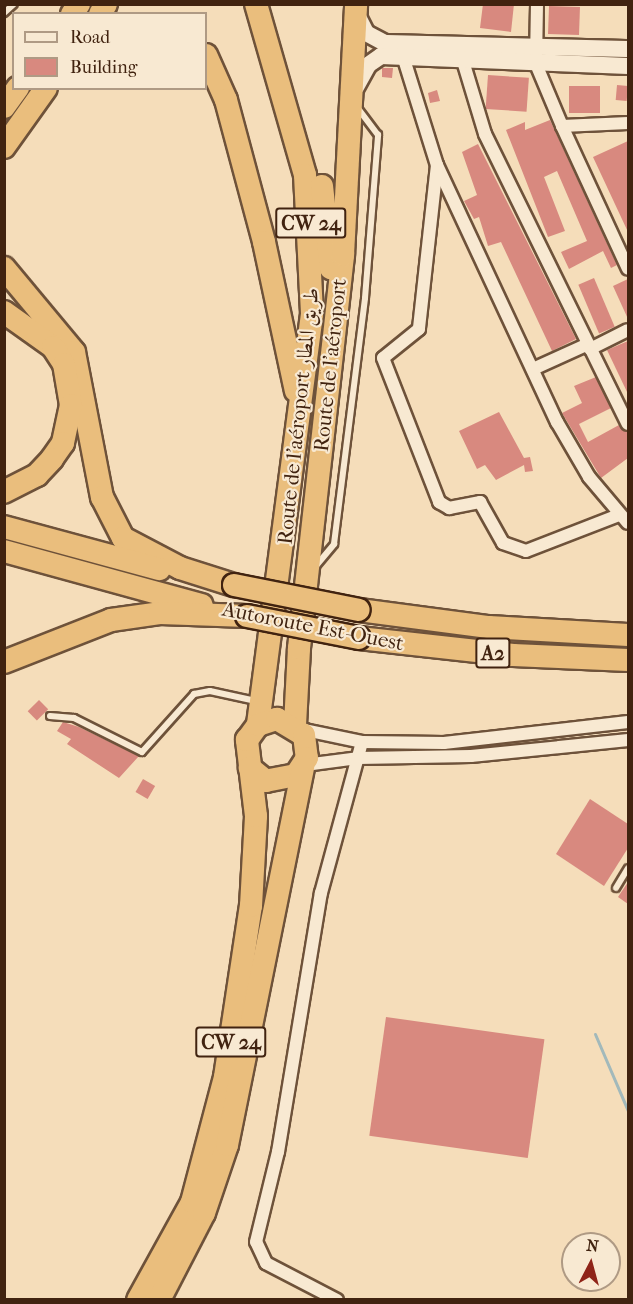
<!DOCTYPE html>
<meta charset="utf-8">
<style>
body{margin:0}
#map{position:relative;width:633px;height:1304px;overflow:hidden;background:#f5ddba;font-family:"IM FELL French Canon",Amiri,serif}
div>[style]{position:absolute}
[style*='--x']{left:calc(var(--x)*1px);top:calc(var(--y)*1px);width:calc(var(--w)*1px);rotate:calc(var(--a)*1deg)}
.stream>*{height:3px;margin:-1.5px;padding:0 1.5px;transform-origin:1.5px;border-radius:1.5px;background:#a2b9bb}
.building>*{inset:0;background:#d8897f;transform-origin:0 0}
.roads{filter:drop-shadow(2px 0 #6e523a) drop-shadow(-2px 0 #6e523a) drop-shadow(0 2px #6e523a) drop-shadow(0 -2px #6e523a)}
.lane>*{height:6px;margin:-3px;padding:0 3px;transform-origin:3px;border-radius:3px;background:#f8e9d2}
.street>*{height:12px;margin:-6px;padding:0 6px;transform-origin:6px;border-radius:6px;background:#f8e9d2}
.secondary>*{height:16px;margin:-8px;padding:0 8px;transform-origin:8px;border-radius:8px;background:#f8e9d2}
.highway>*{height:22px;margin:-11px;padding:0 11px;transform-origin:11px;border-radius:11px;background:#eabe7d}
.bridges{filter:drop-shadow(2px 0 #412310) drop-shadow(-2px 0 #412310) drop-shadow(0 2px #412310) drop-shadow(0 -2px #412310)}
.highway-bridge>*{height:22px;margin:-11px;padding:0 11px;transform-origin:11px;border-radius:11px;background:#eabe7d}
span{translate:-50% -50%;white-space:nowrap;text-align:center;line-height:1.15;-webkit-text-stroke:4.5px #f8e9d2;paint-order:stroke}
.shield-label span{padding:2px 4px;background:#f8e9d2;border:2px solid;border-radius:4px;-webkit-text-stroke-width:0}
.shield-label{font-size:20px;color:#412310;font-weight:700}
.street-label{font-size:21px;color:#412310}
.frame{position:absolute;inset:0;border:6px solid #412310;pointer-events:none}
.legend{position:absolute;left:12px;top:12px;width:195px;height:78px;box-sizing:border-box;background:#f8e9d2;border:2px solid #af9a84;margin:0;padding:8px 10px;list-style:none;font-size:18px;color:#412310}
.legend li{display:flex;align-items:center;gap:12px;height:30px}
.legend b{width:30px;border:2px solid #af9a84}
.north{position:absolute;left:561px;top:1232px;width:60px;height:60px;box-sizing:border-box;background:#f8e9d2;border:2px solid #af9a84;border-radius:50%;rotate:6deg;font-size:16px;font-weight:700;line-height:24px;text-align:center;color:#412310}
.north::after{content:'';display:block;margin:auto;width:21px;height:27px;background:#8f2418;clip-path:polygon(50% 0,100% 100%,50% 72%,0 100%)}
</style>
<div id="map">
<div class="stream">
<div style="--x:595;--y:1034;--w:84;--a:66.8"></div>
</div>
<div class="building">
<div style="clip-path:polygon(483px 4px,514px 4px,511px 32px,480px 28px)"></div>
<div style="left:549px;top:6px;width:31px;height:28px;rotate:2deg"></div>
<div style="clip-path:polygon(382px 68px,393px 68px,392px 78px,382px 77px)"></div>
<div style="left:488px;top:75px;width:41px;height:34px;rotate:4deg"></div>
<div style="left:617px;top:85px;width:11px;height:15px;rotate:5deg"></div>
<div style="left:569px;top:86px;width:31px;height:27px"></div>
<div style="clip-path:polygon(437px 90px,440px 101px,430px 103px,428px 93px)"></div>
<div style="clip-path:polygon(550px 120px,617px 265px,611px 268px,603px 251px,569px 269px,561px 252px,587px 241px,557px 171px,544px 177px,565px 231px,548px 237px,506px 130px,525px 122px,525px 130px)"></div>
<div style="clip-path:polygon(628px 141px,628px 232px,593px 157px)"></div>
<div style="clip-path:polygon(478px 144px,576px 339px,552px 351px,501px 242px,488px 246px,479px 217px,474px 219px,464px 201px,477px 195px,462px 152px)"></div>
<div style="left:594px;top:278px;width:53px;height:17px;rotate:67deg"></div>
<div style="clip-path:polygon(628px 279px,628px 319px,613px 286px)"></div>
<div style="clip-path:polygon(628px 341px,628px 394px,607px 350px)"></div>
<div style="clip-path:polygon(596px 377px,611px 408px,579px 424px,588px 442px,619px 425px,628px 432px,628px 458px,601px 478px,562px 413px,582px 403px,574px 386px)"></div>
<div style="clip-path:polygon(499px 412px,524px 458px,530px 457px,533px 471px,525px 472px,524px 465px,496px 480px,485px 465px,477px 469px,459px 431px)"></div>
<div style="left:39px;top:700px;width:13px;height:16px;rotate:45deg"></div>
<div style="clip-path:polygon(63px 722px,79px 727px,139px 756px,119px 778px,67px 744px,71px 739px,57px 731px)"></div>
<div style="left:143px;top:779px;width:14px;height:15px;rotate:30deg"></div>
<div style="clip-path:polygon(590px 799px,628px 824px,628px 848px,604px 886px,556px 854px)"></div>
<div style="clip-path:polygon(628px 882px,628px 904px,618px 897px)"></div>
<div style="left:386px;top:1017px;width:160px;height:120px;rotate:8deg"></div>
</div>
<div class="roads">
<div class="lane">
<div style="--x:4;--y:13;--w:13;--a:-42"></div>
<div style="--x:315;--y:567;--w:30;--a:-50"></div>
<div style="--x:334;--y:544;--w:248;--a:-82.8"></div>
<div style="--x:365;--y:298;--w:164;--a:-85.4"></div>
<div style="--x:378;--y:135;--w:34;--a:-127"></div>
<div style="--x:50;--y:716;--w:24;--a:5"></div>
<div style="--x:74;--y:718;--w:76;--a:26.6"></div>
<div style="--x:142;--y:752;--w:78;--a:-48.1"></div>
<div style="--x:194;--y:694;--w:16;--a:-11"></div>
<div style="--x:210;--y:691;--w:47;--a:12.3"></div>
<div style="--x:616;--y:888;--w:23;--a:-59"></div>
</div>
<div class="street">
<div style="--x:537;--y:4;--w:60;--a:91"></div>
<div style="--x:536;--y:64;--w:67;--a:67.2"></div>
<div style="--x:562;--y:126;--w:66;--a:-2.6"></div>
<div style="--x:403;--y:56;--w:114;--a:72.7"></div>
<div style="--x:437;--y:165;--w:284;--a:65"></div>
<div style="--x:557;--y:422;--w:64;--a:59.8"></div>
<div style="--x:589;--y:477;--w:60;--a:49.7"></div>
<div style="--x:463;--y:61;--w:76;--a:73.2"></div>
<div style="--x:485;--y:134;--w:323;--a:63.8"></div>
<div style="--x:562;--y:126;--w:157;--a:65.2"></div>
<div style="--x:437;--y:165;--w:165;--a:96.3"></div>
<div style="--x:419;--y:329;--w:46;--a:141.1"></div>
<div style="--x:383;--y:358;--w:155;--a:68.7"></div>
<div style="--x:439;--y:502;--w:12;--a:31"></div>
<div style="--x:449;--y:508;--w:32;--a:-11"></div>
<div style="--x:480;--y:502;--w:47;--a:60.7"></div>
<div style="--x:503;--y:543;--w:24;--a:19"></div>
<div style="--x:526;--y:551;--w:100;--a:-21.2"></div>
<div style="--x:590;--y:349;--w:42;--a:-26.6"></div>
<div style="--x:533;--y:369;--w:60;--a:-24.4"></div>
<div style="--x:300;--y:729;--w:63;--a:11.8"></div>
<div style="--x:362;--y:742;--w:82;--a:0.7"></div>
<div style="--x:444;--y:743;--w:185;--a:-6.5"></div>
<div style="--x:305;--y:765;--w:53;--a:-7.5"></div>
<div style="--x:358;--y:758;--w:113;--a:-1"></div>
<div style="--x:471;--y:756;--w:158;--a:-5.8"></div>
<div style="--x:337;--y:1300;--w:80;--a:-152.5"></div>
<div style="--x:266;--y:1263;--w:23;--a:-115"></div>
<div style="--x:256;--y:1242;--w:93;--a:-76.3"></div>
<div style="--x:278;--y:1152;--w:263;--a:-80.6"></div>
<div style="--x:321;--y:893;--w:156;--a:-74.8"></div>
</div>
<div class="secondary">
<div style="--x:356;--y:13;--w:22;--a:63"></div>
<div style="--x:366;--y:33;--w:21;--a:28"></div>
<div style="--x:385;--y:43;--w:243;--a:1.4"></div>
<div style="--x:356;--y:87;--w:25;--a:-61"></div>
<div style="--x:368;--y:65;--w:16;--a:-35"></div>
<div style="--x:381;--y:56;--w:247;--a:2.3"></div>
</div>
<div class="highway">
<div style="--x:256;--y:4;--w:178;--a:74"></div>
<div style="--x:305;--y:175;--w:139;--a:87.1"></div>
<div style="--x:312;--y:314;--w:415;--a:97.5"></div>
<div style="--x:72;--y:14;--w:12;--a:-55"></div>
<div style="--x:100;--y:14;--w:12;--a:-59"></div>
<div style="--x:206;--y:55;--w:49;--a:66"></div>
<div style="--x:226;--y:100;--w:147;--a:75"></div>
<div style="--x:264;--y:242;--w:152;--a:77.9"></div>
<div style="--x:4;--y:107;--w:24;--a:-54"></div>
<div style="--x:4;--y:147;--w:72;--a:-54.6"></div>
<div style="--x:322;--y:186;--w:83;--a:83.8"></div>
<div style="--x:4;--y:268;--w:109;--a:50.2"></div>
<div style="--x:74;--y:352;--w:148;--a:79.1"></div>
<div style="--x:102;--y:497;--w:46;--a:62.9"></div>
<div style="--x:123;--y:538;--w:64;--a:27.8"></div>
<div style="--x:180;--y:568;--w:57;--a:17.5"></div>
<div style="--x:4;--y:312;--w:60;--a:35.5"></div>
<div style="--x:53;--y:347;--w:20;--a:57"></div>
<div style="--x:64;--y:364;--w:42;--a:80.3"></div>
<div style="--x:71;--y:405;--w:39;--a:102"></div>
<div style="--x:63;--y:443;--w:19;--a:125"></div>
<div style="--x:52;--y:459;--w:22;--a:133"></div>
<div style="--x:37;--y:475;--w:37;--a:153"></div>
<div style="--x:4;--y:527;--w:161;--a:15.2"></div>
<div style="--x:4;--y:551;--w:205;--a:15.3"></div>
<div style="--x:359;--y:610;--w:131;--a:7.5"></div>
<div style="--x:489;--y:627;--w:139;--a:3.3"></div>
<div style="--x:359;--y:638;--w:155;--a:6.3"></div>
<div style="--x:513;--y:655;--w:115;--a:2.5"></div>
<div style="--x:4;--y:662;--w:115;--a:-21.4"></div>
<div style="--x:111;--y:620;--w:49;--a:-8.1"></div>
<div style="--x:160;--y:613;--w:87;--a:2"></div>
<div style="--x:295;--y:725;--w:77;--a:-87"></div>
<div style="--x:299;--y:648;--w:395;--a:-83.6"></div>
<div style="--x:343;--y:255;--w:251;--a:-87"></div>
<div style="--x:138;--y:1300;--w:112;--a:-61.1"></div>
<div style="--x:192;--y:1202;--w:129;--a:-75.2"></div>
<div style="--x:225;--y:1077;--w:173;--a:-81.4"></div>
<div style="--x:251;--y:906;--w:90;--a:-86.8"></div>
<div style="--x:256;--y:816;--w:77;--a:-96.8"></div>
<div style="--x:247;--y:740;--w:19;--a:-54"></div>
<div style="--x:258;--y:725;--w:20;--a:-18"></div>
<div style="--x:277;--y:719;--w:31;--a:31"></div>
<div style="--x:304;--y:735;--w:23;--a:83"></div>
<div style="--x:307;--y:758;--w:20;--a:123"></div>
<div style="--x:296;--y:775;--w:31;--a:169"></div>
<div style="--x:266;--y:781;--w:21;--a:-141"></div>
<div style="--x:159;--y:1300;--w:98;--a:-62.7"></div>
<div style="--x:204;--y:1213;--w:72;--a:-71.3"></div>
<div style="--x:227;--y:1145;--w:385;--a:-78.6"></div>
</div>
</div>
<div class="bridges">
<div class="highway-bridge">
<div style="--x:234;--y:585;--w:127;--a:11.3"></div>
<div style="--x:247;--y:616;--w:114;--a:11.1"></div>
</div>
</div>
<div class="shield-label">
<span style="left:311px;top:223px">CW 24</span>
<span style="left:493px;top:653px">A2</span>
<span style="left:231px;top:1042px">CW 24</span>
</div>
<div class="street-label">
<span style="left:330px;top:365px;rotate:-84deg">Route de l'aéroport</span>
<span style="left:298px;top:416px;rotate:-84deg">Route de l'aéroport طريق المطار</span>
<span style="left:313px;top:626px;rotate:11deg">Autoroute Est-Ouest</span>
</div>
<div class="frame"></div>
<ul class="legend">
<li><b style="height:8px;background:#f8e9d2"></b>Road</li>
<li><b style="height:16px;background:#d8897f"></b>Building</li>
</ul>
<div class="north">N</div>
</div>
